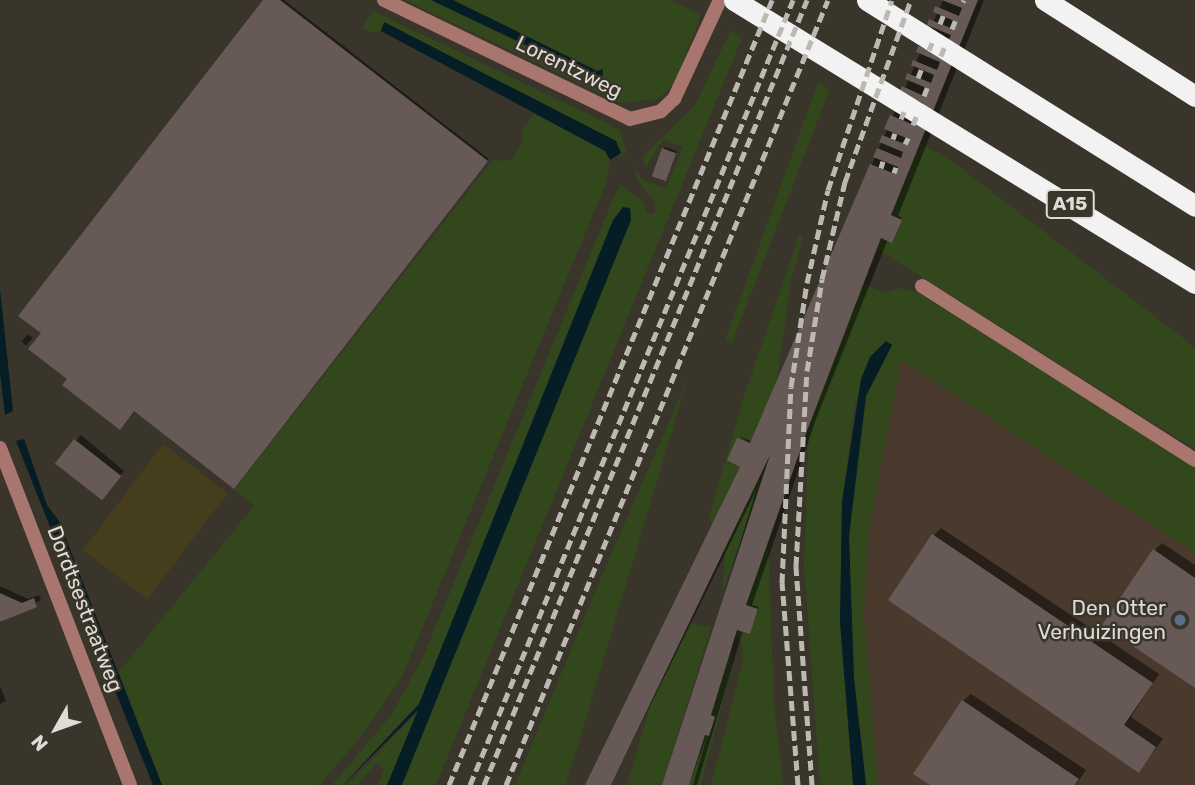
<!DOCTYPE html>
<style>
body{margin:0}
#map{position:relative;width:1195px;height:785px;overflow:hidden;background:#39352b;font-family:Rubik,sans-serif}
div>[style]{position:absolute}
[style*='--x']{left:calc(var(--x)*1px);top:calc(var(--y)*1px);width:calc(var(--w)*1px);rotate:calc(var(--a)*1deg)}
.industrial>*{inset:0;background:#493a2d}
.green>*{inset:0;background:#32481c}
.sand>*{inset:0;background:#463d1d;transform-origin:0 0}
.water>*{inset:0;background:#051d24}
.shadow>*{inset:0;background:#0007;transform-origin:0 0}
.building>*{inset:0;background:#675a56;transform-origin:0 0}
.street>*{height:14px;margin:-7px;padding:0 7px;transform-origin:7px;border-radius:7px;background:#a8766f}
.highway>*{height:21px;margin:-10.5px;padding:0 10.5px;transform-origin:10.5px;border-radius:10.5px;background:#f2f2f2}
.rail>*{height:5px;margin-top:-2.5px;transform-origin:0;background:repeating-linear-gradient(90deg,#bbb9b1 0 10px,transparent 0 15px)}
.dots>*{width:19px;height:19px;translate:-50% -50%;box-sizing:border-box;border:4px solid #39352b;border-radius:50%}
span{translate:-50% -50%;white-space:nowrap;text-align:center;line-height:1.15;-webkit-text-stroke:5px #39352b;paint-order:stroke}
.shield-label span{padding:2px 5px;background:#39352b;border:2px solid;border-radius:5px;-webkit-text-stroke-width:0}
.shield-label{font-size:19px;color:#dedcd5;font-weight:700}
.street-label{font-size:21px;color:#dedcd5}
.poi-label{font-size:21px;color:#dedcd5}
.right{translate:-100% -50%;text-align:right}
.north{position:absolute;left:21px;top:694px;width:70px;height:70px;-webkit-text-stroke:5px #39352b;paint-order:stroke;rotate:230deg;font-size:19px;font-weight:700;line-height:28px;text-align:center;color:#dedcd5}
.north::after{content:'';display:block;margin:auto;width:24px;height:32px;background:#dedcd5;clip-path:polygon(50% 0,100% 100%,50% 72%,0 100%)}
</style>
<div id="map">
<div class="industrial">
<div style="clip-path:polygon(892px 345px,1195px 526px,1195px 785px,866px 785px,849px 581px)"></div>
</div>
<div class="green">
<div style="clip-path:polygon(405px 0,431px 0,600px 82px,603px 70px,598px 71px,453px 0,670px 0,701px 15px,674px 85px,657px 99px,620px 103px)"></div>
<div style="clip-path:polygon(373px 11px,611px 125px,619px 130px,627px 152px,617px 158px,621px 153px,616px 141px,385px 23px,381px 31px,370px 32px,362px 28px)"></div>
<div style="clip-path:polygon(730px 31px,742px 38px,436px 785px,402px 785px,541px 437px,613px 220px,419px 704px,343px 785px,332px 785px,392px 714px,423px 657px,614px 197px,621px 185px,643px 202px,646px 213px,655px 213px,655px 203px,637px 180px,635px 167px,642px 179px,666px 189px,683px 147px,663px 139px,646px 168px,643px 156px,696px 104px)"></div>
<div style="clip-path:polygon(818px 83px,830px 89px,732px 343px,725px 340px)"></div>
<div style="clip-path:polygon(534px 114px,606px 151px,610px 160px,606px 183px,402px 677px,361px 737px,319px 785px,162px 785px,119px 672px,254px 506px,235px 489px,492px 161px,512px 160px,523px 140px,521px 131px)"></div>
<div style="clip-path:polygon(920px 143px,949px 159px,1195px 347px,1195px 449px,877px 249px)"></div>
<div style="clip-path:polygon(799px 235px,803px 236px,791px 282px,776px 385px,751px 441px,741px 436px,731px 457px,742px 463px,712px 525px,709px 517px,744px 397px)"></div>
<div style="clip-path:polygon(863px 285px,887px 293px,897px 288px,917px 292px,1195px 467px,1195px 553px,901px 360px,868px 537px,864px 613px,878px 785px,866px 785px,854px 678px,849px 536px,866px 396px,892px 345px,870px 357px,855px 404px,842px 502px,840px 622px,853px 785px,820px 785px,804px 566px,809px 424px)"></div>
<div style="clip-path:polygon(687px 381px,566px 785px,515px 785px,608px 561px)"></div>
<div style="clip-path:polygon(772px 450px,734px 559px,722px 594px,725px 550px)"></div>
<div style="clip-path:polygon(768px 541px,774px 702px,783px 785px,711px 785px,742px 665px,743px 648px,736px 635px)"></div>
<div style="clip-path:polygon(691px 623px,711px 628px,662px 785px,627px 785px,651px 704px)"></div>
<div style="clip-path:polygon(731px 649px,732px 666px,701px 785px,689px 785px,705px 735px,709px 736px,715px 717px,711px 715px)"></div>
<div style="clip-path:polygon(419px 710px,387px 785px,378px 785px,384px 769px,377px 762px,357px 785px,348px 785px)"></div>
</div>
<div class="sand">
<div style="left:163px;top:444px;width:81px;height:133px;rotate:37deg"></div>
</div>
<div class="water">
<div style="clip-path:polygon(431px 0,453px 0,597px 71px,603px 69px,602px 81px)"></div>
<div style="clip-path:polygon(384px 22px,616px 141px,621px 153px,610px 160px,605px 151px,381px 31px)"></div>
<div style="clip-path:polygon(623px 207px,630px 208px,631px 220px,402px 785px,387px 785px,418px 710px,343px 785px,419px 704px,613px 220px)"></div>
<div style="clip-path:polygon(0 289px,13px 411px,5px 415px,0 374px)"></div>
<div style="clip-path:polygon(886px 341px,892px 345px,866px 396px,849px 536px,854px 678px,866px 785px,853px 785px,840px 622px,842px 502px,861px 379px,870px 357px)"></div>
<div style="clip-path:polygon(24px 439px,47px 505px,59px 521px,162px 785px,153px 785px,96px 643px,16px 441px)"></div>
</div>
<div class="shadow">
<div style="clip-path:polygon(265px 0,284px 0,489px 159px,234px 486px,134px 409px,69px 379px,43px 333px)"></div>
<div style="clip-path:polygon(943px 0,984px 0,898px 216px,902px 217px,894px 239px,888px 239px,816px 419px,752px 605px,759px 607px,751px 630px,743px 630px,697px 785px,693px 785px,708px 733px,689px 785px,666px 785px,756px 491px,611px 785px,587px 785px,757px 448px,741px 437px,752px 442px)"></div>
<div style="clip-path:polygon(665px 147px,677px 151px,664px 179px,663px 149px)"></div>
<div style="left:28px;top:334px;width:6px;height:10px;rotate:39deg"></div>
<div style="clip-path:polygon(81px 435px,124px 471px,106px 493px,57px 463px)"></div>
<div style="clip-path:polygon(941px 528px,1159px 674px,1131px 717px,1163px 739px,1139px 770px,934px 535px)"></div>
<div style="clip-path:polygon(1162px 543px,1195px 565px,1195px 686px,1154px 551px)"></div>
<div style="clip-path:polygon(0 586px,28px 599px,39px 595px,41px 600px,0 623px)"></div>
<div style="clip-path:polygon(0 686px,6px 701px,0 704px)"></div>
<div style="clip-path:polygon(971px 694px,1086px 770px,1076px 785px,933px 785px,963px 701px)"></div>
</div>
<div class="building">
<div style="clip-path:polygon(263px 0,280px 0,488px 161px,234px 489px,134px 411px,120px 430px,62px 385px,67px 379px,28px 349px,41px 333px,18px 316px)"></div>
<div style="clip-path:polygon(942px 0,978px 0,891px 215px,902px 220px,892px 243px,881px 238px,807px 431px,746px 605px,758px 609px,750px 634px,737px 630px,711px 715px,715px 717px,709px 736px,705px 735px,689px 785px,662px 785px,770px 455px,611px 785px,585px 785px,740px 467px,727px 460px,737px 438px,750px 443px,870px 164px,895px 174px,898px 167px,873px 157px,877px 148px,901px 158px,903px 152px,879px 142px,882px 135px,907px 145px,909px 139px,884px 129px,890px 115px,914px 125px,923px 103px,899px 93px,902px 86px,926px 97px,929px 89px,905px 79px,907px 73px,931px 83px,934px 75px,911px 65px,913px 60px,937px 70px,940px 62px,916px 52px,918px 46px,942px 56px,951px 35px,927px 25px,929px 19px,953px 29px,957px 22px,933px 12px,935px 6px,959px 16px,962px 8px)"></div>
<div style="left:662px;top:148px;width:15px;height:30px;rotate:20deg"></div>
<div style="left:74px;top:439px;width:60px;height:31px;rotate:38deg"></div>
<div style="clip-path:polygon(932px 534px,1153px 683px,1124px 725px,1156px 747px,1139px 773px,888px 600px)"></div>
<div style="clip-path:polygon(1153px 549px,1195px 578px,1195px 688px,1102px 625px)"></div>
<div style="clip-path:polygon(0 593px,22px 603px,34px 598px,37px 607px,0 622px)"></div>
<div style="clip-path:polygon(962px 700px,1079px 779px,1075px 785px,930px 785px,913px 774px)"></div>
</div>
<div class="street">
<div style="--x:384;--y:0;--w:273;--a:25.8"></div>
<div style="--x:630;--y:119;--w:32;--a:-14"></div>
<div style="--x:661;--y:111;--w:18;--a:-43"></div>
<div style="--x:674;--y:99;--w:109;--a:-65.1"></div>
<div style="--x:922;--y:286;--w:324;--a:32.5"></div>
<div style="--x:0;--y:448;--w:361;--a:68.9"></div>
</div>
<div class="highway">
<div style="--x:734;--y:0;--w:541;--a:31.55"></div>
<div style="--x:867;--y:0;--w:387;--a:32.1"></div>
<div style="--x:1045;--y:0;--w:178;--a:32.6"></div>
</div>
<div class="rail">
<div style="--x:963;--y:2;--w:2;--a:-63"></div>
<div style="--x:940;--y:24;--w:9;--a:-69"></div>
<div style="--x:952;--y:29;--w:9;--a:-69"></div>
<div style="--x:929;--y:50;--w:8;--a:-67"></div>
<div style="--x:941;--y:56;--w:9;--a:-69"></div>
<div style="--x:918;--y:78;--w:9;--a:-69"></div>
<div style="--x:924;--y:96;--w:9;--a:-69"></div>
<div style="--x:901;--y:119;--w:8;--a:-67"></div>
<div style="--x:913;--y:125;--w:9;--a:-69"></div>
<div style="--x:893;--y:139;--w:6;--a:-72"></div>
<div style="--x:905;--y:144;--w:7;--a:-63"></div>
<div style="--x:881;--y:168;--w:7;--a:-74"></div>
<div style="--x:894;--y:173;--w:6;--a:-72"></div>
<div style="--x:449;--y:785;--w:849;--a:-67.63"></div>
<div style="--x:470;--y:785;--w:849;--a:-67.63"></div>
<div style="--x:484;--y:785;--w:849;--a:-67.63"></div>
<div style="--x:506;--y:785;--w:848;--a:-67.7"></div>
<div style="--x:798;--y:785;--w:203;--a:-94.5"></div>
<div style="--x:782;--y:583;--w:196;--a:-87.4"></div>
<div style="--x:791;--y:387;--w:105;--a:-81.3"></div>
<div style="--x:807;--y:283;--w:95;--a:-77.3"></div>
<div style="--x:828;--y:190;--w:200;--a:-71.4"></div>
<div style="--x:812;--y:785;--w:220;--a:-94.2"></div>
<div style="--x:796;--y:566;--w:195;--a:-86.8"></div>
<div style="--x:807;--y:371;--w:93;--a:-80.7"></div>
<div style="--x:822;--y:279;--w:100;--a:-76.7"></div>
<div style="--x:845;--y:182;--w:194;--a:-70.1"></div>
</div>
<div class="dots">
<div style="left:1180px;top:620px;background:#5c6f8a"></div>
</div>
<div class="shield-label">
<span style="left:1070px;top:204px">A15</span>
</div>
<div class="street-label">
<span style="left:569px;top:67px;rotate:26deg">Lorentzweg</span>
<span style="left:85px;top:609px;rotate:69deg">Dordtsestraatweg</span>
</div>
<div class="poi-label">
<span class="right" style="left:1166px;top:620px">Den Otter<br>Verhuizingen</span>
</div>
<div class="north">N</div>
</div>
